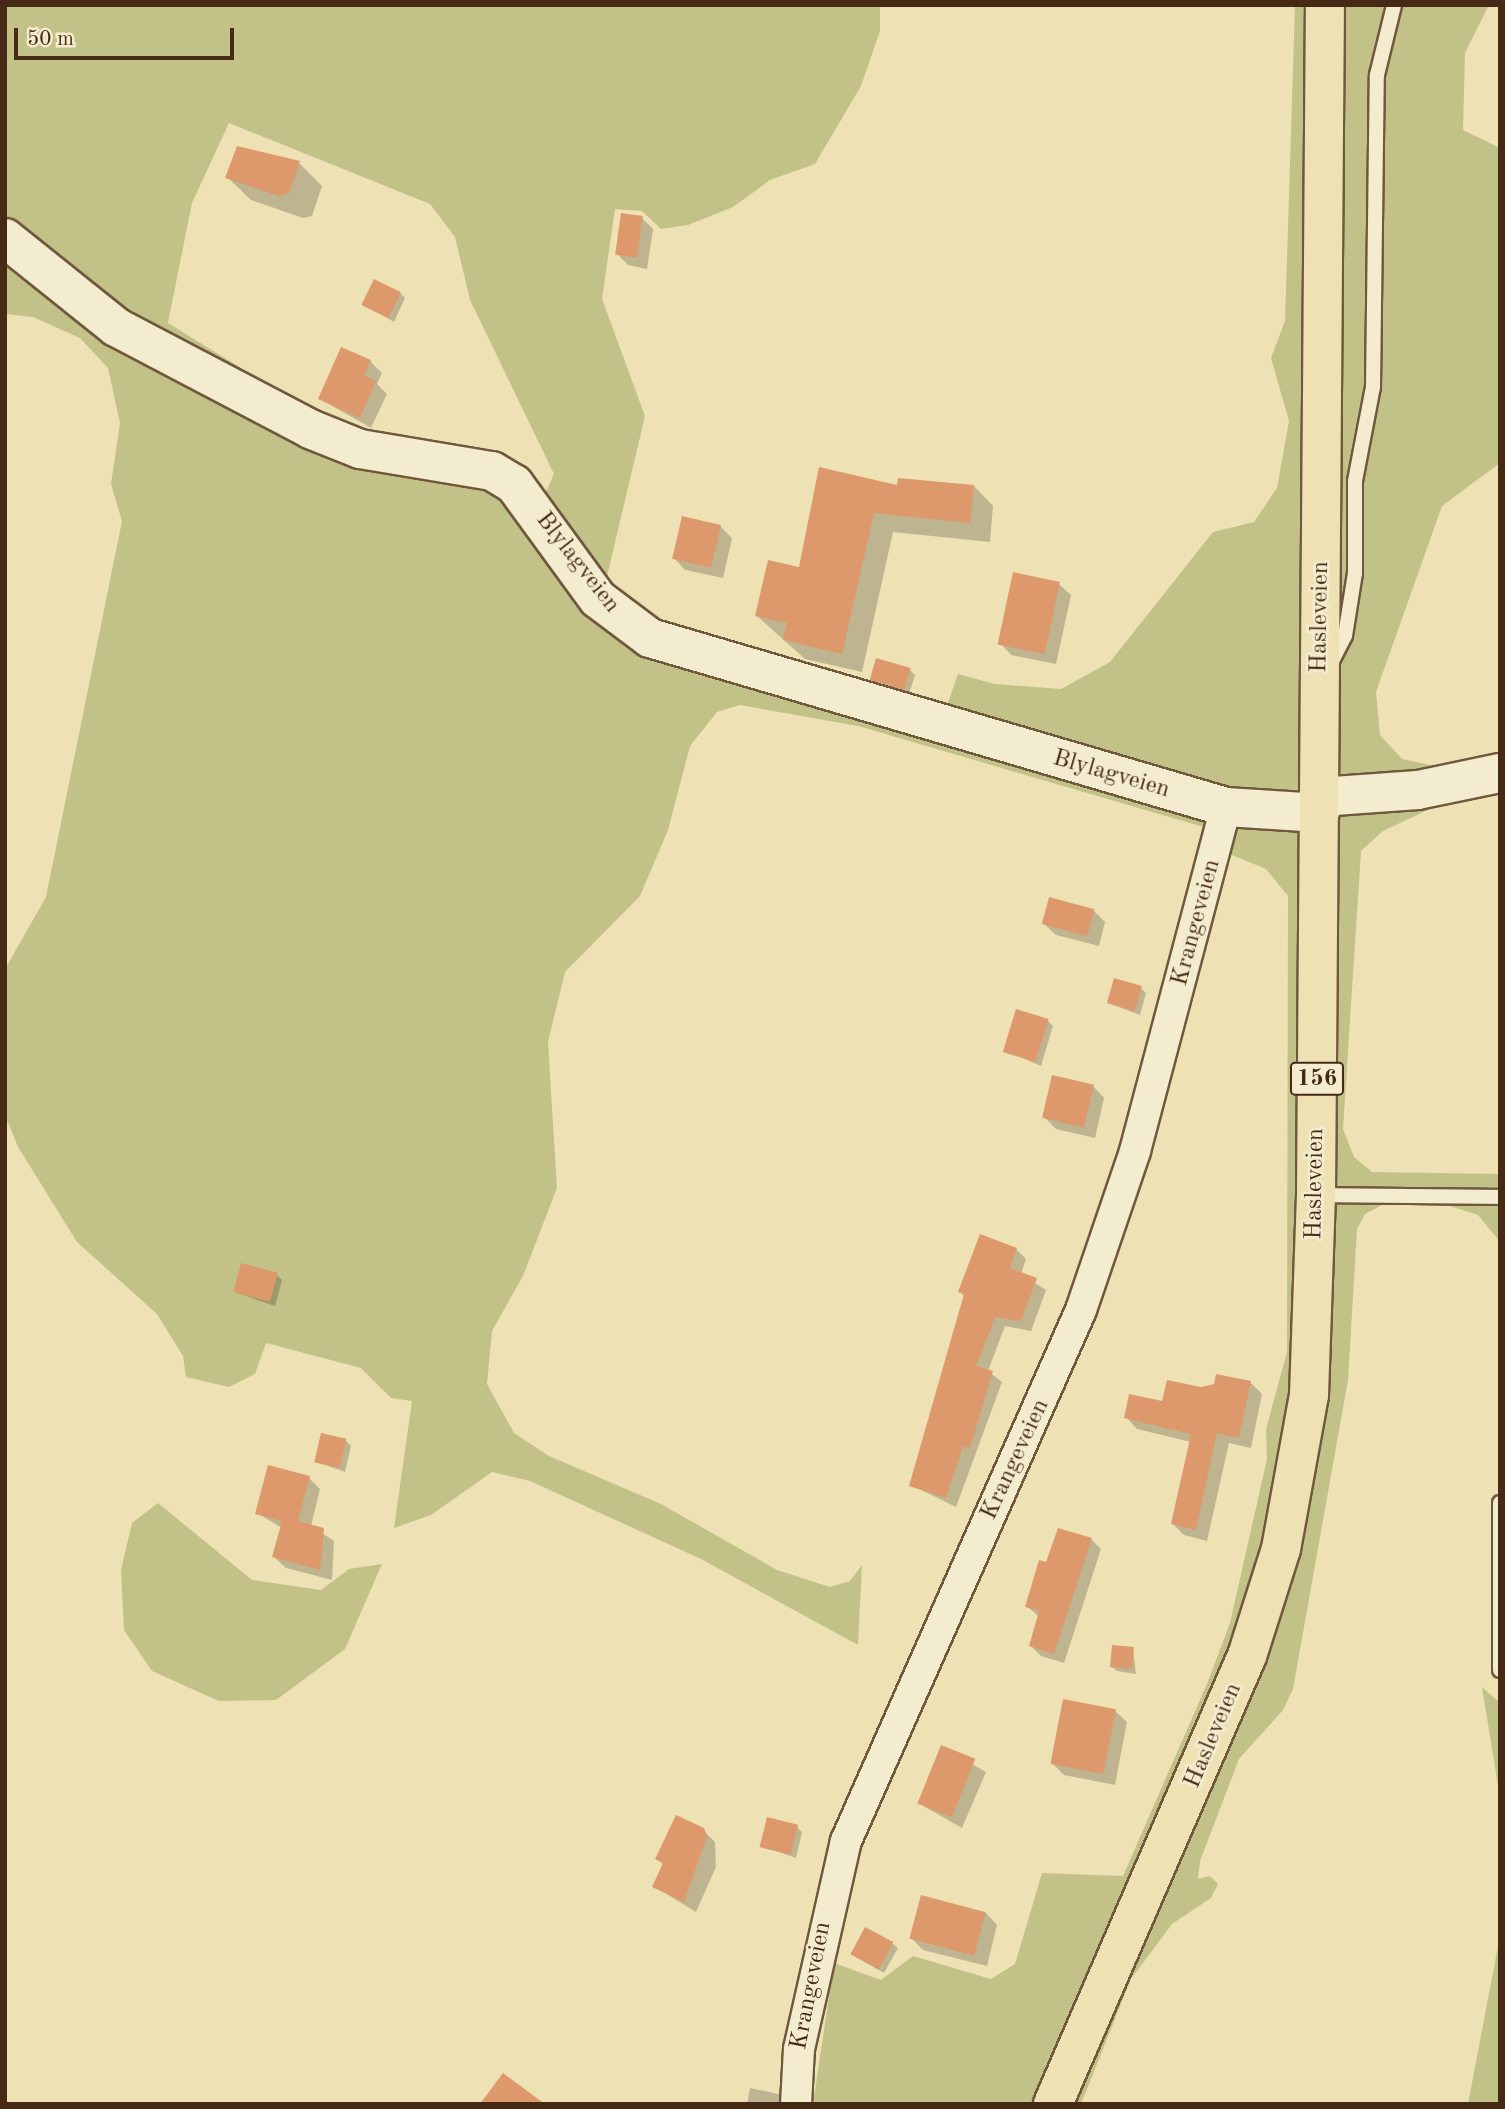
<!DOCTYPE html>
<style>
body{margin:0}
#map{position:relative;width:1505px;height:2109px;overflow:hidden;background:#eee2b5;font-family:"Old Standard TT",serif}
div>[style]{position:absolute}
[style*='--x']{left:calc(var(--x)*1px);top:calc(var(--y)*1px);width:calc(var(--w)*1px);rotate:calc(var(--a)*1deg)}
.green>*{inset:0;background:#c1c188}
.shadow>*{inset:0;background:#0003}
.building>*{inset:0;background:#dd996b;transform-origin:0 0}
.roads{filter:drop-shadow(2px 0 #70583d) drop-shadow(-2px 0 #70583d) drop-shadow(0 2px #70583d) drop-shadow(0 -2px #70583d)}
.lane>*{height:14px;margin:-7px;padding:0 7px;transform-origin:7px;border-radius:7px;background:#f4eccf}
.street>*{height:30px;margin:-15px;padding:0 15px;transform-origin:15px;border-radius:15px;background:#f4eccf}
.secondary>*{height:38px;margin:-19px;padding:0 19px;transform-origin:19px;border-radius:19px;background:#f4eccf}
.primary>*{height:38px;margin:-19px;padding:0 19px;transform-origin:19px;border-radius:19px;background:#eee2b5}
span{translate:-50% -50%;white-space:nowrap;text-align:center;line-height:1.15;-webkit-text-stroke:5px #f4eccf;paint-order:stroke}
.shield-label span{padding:2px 5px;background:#f4eccf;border:2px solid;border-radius:5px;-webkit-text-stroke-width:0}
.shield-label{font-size:23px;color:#462a15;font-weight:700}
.street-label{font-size:24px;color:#462a15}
.frame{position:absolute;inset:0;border:7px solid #462a15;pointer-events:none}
.scale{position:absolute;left:14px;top:28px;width:220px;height:32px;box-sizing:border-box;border:4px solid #462a15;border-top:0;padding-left:9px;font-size:21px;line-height:24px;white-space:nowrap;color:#462a15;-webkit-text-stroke:5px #f4eccf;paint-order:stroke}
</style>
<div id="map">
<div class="green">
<div style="clip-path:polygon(evenodd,5px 5px,880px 5px,880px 31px,861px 86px,815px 164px,770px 180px,733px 207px,688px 225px,661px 229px,642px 211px,615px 209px,602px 299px,645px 416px,604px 589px,652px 631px,945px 712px,958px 674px,995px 684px,1061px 689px,1110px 662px,1213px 532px,1254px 522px,1277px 488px,1289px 421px,1271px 358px,1285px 321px,1295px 5px,1489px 5px,1465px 53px,1463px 130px,1500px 148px,1500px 463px,1442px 506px,1376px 692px,1380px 735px,1402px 759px,1435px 766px,1500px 754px,1500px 791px,1432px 808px,1383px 831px,1361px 851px,1343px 1129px,1354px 1157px,1372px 1172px,1500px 1174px,1500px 1242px,1478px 1215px,1450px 1206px,1384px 1204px,1365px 1214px,1357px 1229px,1348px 1380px,1293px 1689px,1283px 1710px,1239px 1759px,1200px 1861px,1198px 1879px,1210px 1876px,1218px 1884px,1211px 1898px,1172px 1924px,1131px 1979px,1081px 2104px,813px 2104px,834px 1963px,881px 1980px,913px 1956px,991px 1979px,1015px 1964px,1042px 1873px,1123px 1876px,1207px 1684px,1230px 1623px,1267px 1459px,1266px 1429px,1287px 1352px,1288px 896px,1266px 869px,1232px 855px,1207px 828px,858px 726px,740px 705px,717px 712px,690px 746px,668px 830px,640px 896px,565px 972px,548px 1042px,557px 1188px,523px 1276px,492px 1331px,487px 1384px,514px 1433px,549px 1456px,661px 1504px,777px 1570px,830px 1587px,850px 1581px,862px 1565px,858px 1645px,701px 1559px,530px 1481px,492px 1472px,431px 1515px,394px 1528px,412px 1401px,391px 1398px,361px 1368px,266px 1343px,255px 1374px,229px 1387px,186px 1377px,183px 1356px,157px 1314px,77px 1242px,18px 1147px,5px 1115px,5px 969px,46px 897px,122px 521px,111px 484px,120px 423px,108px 368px,80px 338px,33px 317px,5px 314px,5px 5px,229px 123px,430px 204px,455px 237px,470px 300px,554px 474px,544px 496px,366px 435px,280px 392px,168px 323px,192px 203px,229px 123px)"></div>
<div style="clip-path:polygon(158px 1503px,252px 1580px,321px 1590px,349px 1569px,382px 1564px,345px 1649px,276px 1700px,219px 1701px,152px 1671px,124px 1630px,121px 1570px,132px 1523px)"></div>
<div style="clip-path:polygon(1482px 1687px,1500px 1703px,1500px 1798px)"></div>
<div style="clip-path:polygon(1500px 1936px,1500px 2104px,1468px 2104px,1490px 1988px)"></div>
</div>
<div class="shadow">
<div style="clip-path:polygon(299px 163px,322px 186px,312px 216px,303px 218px,251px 200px,227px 177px)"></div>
<div style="clip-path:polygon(642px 218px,653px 229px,647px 269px,628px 265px,616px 253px)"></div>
<div style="clip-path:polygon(400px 293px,405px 298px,394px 322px,365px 305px)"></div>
<div style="clip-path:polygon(370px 361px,382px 373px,377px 384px,387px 394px,371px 428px,320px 399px)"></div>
<div style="clip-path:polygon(974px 486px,993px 506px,990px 542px,893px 532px,862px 672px,805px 659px,757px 616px,898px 487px)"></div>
<div style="clip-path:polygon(720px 526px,732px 538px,723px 578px,685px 570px,674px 558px)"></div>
<div style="clip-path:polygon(1059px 584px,1071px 595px,1056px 664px,1011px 655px,1000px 643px)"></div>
<div style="clip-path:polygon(910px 670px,915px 675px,909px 694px,872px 679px)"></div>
<div style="clip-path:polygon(1093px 910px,1105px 922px,1099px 946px,1056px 935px,1044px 924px)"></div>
<div style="clip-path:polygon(1141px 988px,1146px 993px,1140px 1015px,1108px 1003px)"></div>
<div style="clip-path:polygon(1048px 1021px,1053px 1026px,1041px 1066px,1006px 1051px)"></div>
<div style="clip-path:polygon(1093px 1086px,1104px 1098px,1095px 1138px,1056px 1129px,1044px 1117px)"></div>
<div style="clip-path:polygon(1016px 1249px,1026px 1259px,1021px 1274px,1046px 1290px,1031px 1331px,1005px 1326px,988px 1371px,1002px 1382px,956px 1507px,911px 1485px,965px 1297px,960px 1292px)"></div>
<div style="clip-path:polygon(277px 1275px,282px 1280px,275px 1306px,235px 1292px)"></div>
<div style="clip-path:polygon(1251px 1383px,1262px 1394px,1251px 1448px,1229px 1443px,1207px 1541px,1184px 1535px,1173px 1524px,1191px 1442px,1137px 1429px,1126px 1417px,1201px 1389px)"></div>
<div style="clip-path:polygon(345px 1440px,351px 1446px,345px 1472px,317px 1462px)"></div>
<div style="clip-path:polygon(309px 1478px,320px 1489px,311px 1526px,334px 1541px,332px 1580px,286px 1568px,274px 1557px,282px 1528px,257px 1513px)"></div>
<div style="clip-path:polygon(1091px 1539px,1101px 1549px,1064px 1663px,1041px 1656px,1031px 1646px,1039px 1617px,1027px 1606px,1047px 1564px)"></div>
<div style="clip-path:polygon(1133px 1649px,1136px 1674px,1117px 1671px,1111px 1666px)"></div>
<div style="clip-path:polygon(1115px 1711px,1127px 1722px,1115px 1785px,1064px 1775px,1053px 1764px)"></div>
<div style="clip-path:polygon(942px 1747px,986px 1772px,962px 1828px,918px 1803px)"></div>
<div style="clip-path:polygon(797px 1827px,802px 1832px,796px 1858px,762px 1846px)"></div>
<div style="clip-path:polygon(703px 1830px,715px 1842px,716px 1867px,696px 1912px,655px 1887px,664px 1866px,657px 1858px)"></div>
<div style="clip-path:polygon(986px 1913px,997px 1925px,987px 1966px,923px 1950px,912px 1939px)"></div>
<div style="clip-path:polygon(892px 1943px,898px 1948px,884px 1973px,853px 1955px)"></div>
<div style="clip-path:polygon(750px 2088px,778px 2094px,788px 2104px,747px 2104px)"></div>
</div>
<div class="building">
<div style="clip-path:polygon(237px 146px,300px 161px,289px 193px,279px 196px,225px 178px)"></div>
<div style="left:621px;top:213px;width:22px;height:42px;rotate:8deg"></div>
<div style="left:374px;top:279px;width:30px;height:29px;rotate:26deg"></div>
<div style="clip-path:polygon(341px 347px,371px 360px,364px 375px,376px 381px,360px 418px,318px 399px)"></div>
<div style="clip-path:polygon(819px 467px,897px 485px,898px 478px,974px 485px,970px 523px,874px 513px,842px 654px,783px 640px,787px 623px,755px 616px,768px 560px,799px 567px)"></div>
<div style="left:682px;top:516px;width:40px;height:44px;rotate:13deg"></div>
<div style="left:1013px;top:572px;width:48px;height:74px;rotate:12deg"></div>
<div style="left:876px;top:658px;width:36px;height:23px;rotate:16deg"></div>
<div style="left:1049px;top:897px;width:47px;height:28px;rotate:15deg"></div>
<div style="left:1114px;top:978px;width:29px;height:26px;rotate:16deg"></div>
<div style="left:1016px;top:1009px;width:34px;height:45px;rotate:17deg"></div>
<div style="left:1052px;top:1075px;width:43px;height:44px;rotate:13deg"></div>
<div style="clip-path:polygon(980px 1234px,1017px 1248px,1010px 1268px,1037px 1278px,1021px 1321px,995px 1317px,976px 1366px,993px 1371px,970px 1448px,963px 1446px,946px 1498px,909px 1486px,964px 1294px,958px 1292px)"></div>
<div style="left:241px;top:1263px;width:38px;height:30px;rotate:15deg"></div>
<div style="clip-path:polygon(1216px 1374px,1251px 1381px,1239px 1438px,1217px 1433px,1196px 1530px,1171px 1524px,1191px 1434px,1124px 1418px,1129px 1394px,1162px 1401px,1167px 1380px,1201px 1387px,1214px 1384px)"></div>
<div style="left:321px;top:1433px;width:26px;height:30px;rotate:13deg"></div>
<div style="clip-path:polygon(268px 1465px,310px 1476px,298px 1521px,324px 1528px,320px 1570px,272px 1557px,282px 1521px,255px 1514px)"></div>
<div style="clip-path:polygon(1058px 1528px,1092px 1538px,1054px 1654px,1029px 1646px,1039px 1611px,1025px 1607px,1039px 1560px,1046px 1562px)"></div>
<div style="left:1112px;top:1645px;width:22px;height:22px;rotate:5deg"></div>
<div style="left:1063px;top:1699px;width:54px;height:66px;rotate:11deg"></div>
<div style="left:941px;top:1745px;width:37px;height:63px;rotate:22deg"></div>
<div style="clip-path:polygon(676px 1815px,704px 1828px,707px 1836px,684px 1902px,652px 1887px,663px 1863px,655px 1859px)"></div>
<div style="left:767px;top:1817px;width:32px;height:31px;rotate:14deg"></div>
<div style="left:921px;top:1895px;width:67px;height:45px;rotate:15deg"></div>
<div style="left:865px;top:1927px;width:32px;height:31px;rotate:28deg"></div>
<div style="clip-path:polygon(503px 2073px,545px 2104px,480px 2104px)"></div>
</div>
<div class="roads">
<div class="lane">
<div style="--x:1331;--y:663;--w:30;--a:-63"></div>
<div style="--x:1345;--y:636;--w:64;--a:-81"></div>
<div style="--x:1355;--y:573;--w:92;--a:-90"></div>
<div style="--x:1355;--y:481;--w:96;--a:-79.2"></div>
<div style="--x:1373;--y:387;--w:312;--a:-89.3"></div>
<div style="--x:1377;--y:75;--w:72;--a:-76.3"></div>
<div style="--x:1318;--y:1195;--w:182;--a:0.6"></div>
<div style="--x:1500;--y:1503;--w:167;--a:90"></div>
</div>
<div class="street">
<div style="--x:796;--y:2104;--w:55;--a:-86.9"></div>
<div style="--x:799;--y:2049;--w:213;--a:-77.3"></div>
<div style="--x:846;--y:1841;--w:581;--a:-66.13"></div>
<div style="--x:1081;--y:1310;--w:168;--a:-71.2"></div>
<div style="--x:1135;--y:1151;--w:356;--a:-75.2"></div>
</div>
<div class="secondary">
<div style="--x:5;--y:238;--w:142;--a:38.7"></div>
<div style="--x:116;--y:327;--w:219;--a:27.7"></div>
<div style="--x:310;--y:429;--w:54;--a:21.8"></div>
<div style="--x:360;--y:449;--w:134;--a:9.5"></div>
<div style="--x:492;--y:471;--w:26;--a:31"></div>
<div style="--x:514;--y:484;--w:142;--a:53.9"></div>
<div style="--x:598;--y:599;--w:65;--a:36.9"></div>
<div style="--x:650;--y:638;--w:600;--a:16.35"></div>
<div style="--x:1226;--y:807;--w:94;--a:3.7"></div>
<div style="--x:1320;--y:797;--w:98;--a:-4.1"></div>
<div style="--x:1418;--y:790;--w:84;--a:-11.7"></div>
</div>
<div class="primary">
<div style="--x:1053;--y:2104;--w:488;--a:-66.6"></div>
<div style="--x:1247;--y:1656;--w:112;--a:-72.4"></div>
<div style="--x:1281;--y:1549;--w:157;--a:-79.7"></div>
<div style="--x:1309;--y:1395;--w:200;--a:-88"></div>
<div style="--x:1316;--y:1195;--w:1190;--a:-89.57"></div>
</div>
</div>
<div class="shield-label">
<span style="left:1317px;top:1079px">156</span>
</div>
<div class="street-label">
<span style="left:577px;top:563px;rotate:52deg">Blylagveien</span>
<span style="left:1321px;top:617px;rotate:-89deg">Hasleveien</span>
<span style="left:1111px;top:775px;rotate:16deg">Blylagveien</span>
<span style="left:1197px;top:923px;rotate:-75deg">Krangeveien</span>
<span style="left:1316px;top:1184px;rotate:-89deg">Hasleveien</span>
<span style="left:1016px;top:1460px;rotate:-65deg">Krangeveien</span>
<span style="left:1214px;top:1736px;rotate:-67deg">Hasleveien</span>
<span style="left:812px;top:1986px;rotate:-79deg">Krangeveien</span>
</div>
<div class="frame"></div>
<div class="scale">50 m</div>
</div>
